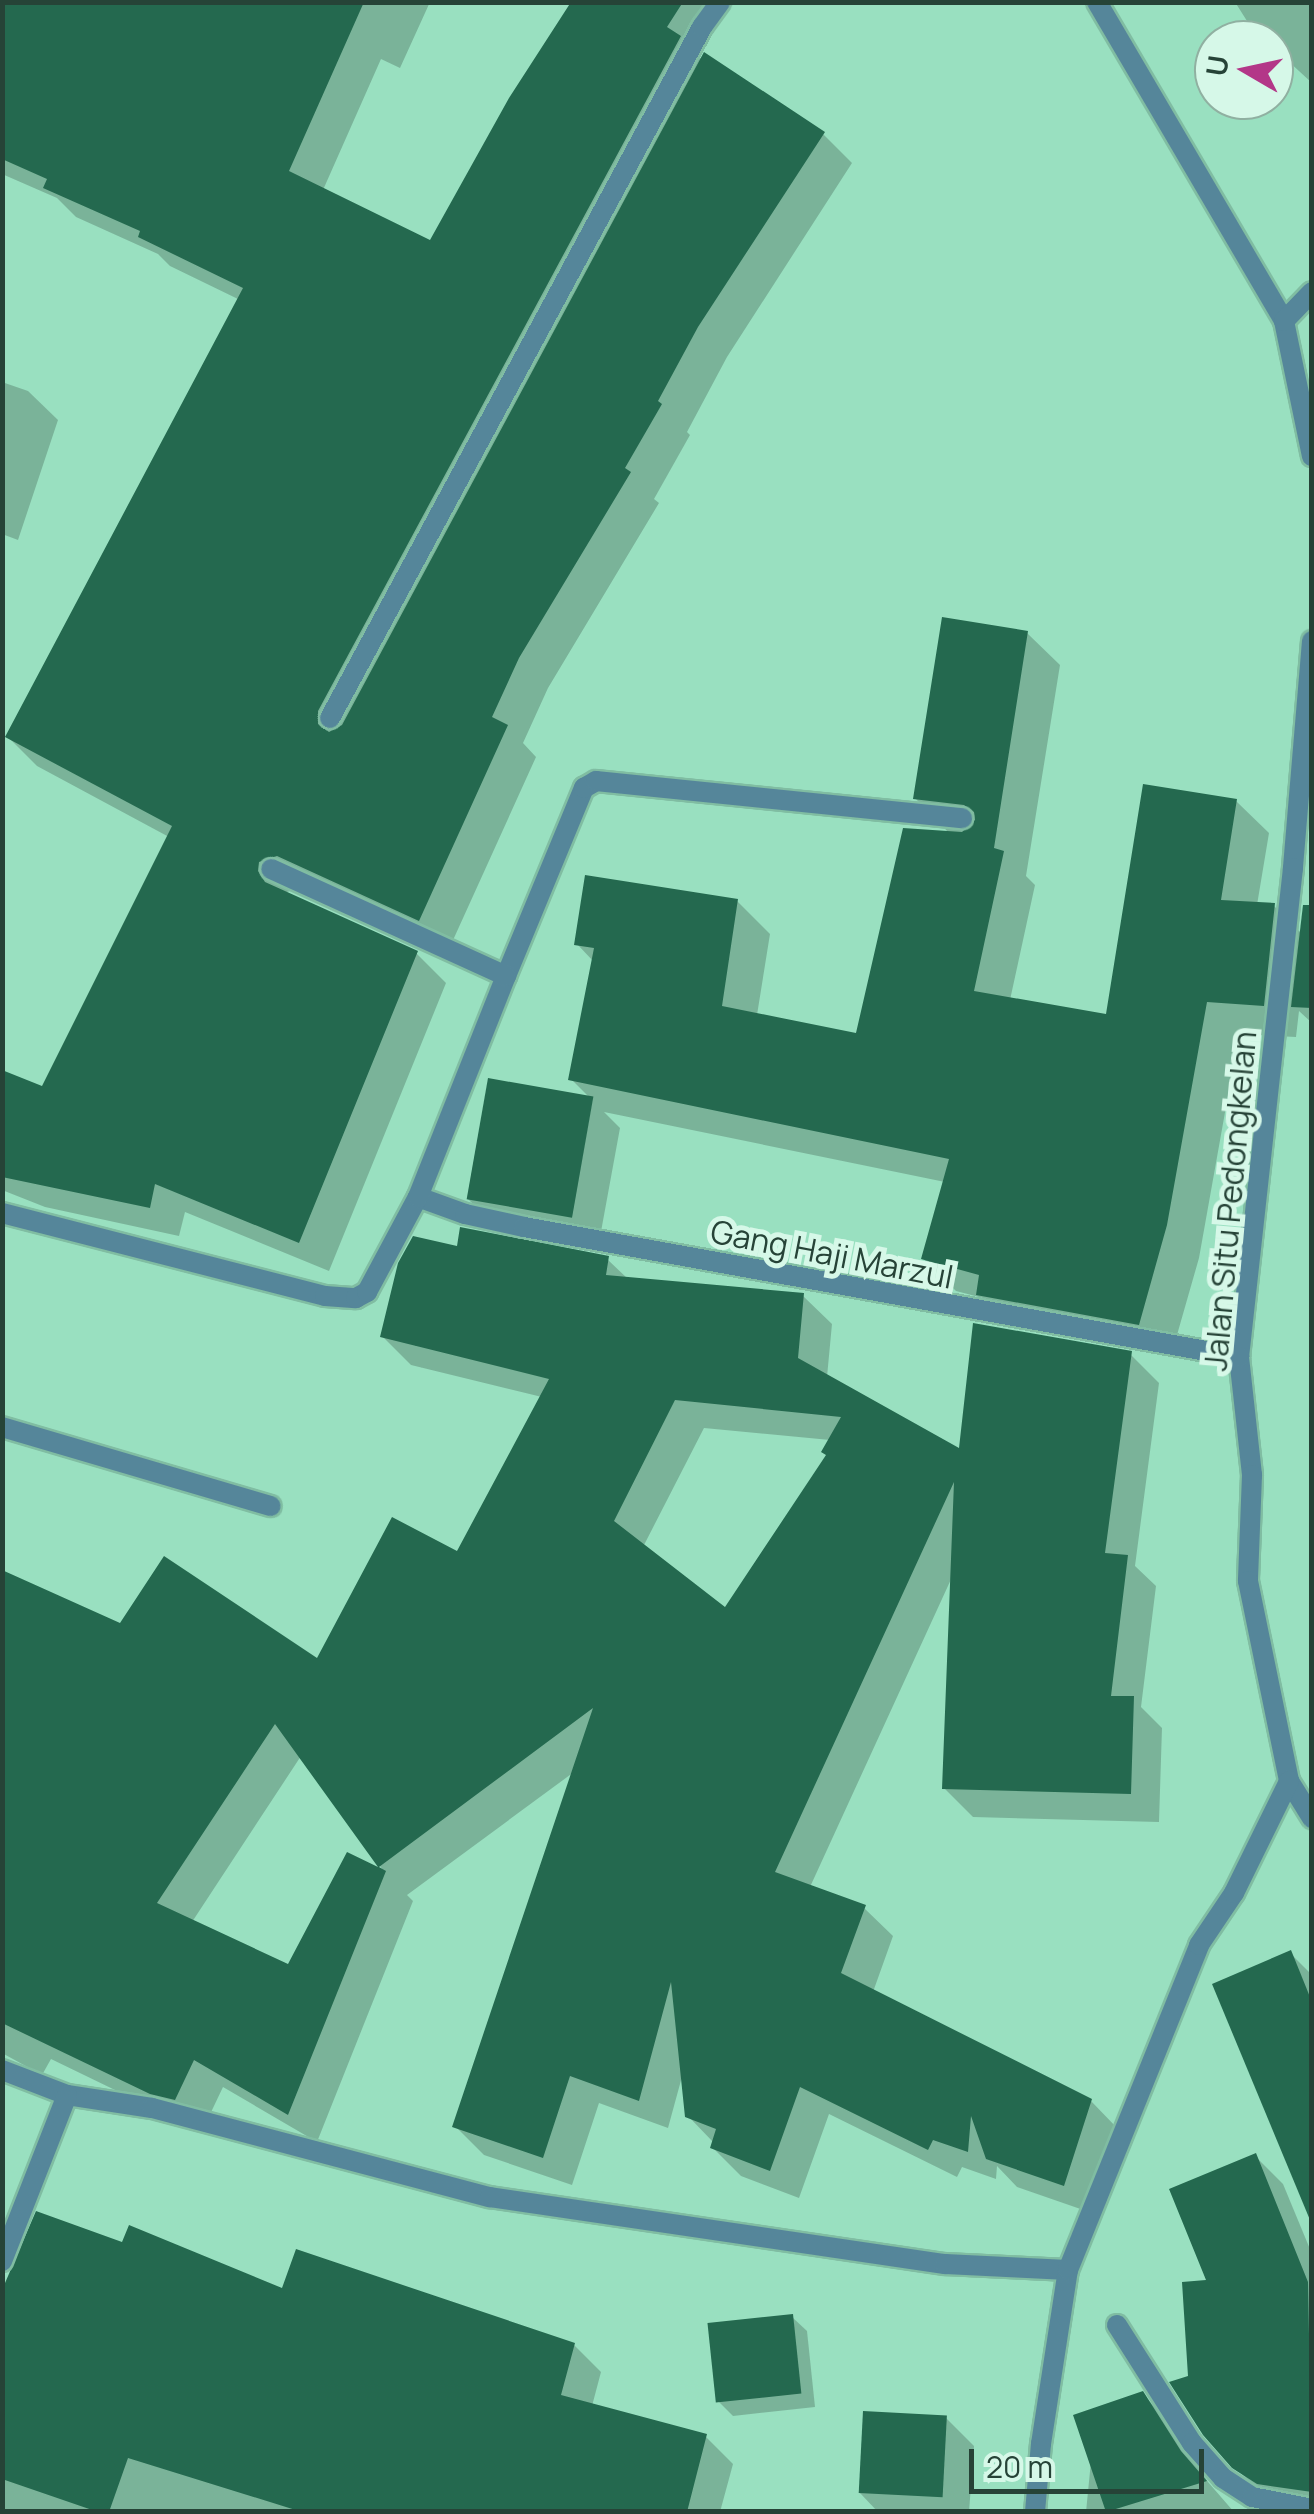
<!DOCTYPE html>
<style>
body{margin:0}
#map{position:relative;width:1314px;height:2514px;overflow:hidden;background:#99e0c0;font-family:Manrope,sans-serif}
div>[style]{position:absolute}
[style*='--x']{left:calc(var(--x)*1px);top:calc(var(--y)*1px);width:calc(var(--w)*1px);rotate:calc(var(--a)*1deg)}
.shadow>*{inset:0;background:#0003}
.building>*{inset:0;background:#24694f;transform-origin:0 0}
.roads{filter:drop-shadow(2px 0 #80bda2) drop-shadow(-2px 0 #80bda2) drop-shadow(0 2px #80bda2) drop-shadow(0 -2px #80bda2)}
.minor>*{height:20px;margin:-10px;padding:0 10px;transform-origin:10px;border-radius:10px;background:#55869a}
span{translate:-50% -50%;white-space:nowrap;text-align:center;line-height:1.15;-webkit-text-stroke:10px #d6f8e8;paint-order:stroke}
.street-label{font-size:32px;color:#264337}
.frame{position:absolute;inset:0;border:5px solid #264337;pointer-events:none}
.north{position:absolute;left:1194px;top:20px;width:100px;height:100px;box-sizing:border-box;background:#d6f8e8;border:2px solid #90b0a1;border-radius:50%;rotate:279deg;font-size:28px;font-weight:700;line-height:40px;text-align:center;color:#264337}
.north::after{content:'';display:block;margin:auto;width:35px;height:45px;background:#b33788;clip-path:polygon(50% 0,100% 100%,50% 72%,0 100%)}
.scale{position:absolute;left:969px;top:2449px;width:235px;height:45px;box-sizing:border-box;border:5px solid #264337;border-top:0;padding-left:12px;font-size:30px;line-height:35px;white-space:nowrap;color:#264337;-webkit-text-stroke:8px #d6f8e8;paint-order:stroke}
</style>
<div id="map">
<div class="shadow">
<div style="clip-path:polygon(2px 2px,430px 2px,400px 68px,381px 59px,323px 190px,431px 244px,574px 2px,704px 2px,721px 19px,697px 56px,823px 134px,852px 163px,727px 357px,687px 432px,690px 435px,654px 499px,659px 503px,548px 688px,523px 743px,536px 757px,449px 949px,308px 885px,284px 893px,416px 953px,446px 983px,329px 1271px,185px 1212px,179px 1236px,45px 1207px,2px 1190px,2px 1072px,43px 1089px,169px 837px,37px 766px,8px 737px,240px 300px,170px 266px,158px 254px,76px 217px,57px 198px,2px 174px)"></div>
<div style="clip-path:polygon(1235px 2px,1312px 2px,1312px 83px,1274px 48px,1274px 40px,1266px 40px,1247px 21px)"></div>
<div style="clip-path:polygon(2px 382px,28px 391px,58px 420px,18px 540px,2px 534px)"></div>
<div style="clip-path:polygon(1027px 633px,1060px 665px,1026px 876px,1035px 885px,1010px 1000px,1109px 1017px,1236px 801px,1269px 833px,1257px 905px,1274px 906px,1302px 934px,1312px 908px,1312px 1023px,1299px 1011px,1296px 1037px,1239px 1034px,1199px 1258px,1171px 1356px,1012px 1327px,983px 1298px,956px 1291px,924px 1259px,945px 1182px,604px 1112px,620px 1128px,598px 1248px,496px 1227px,468px 1199px,591px 1099px,571px 1079px,594px 962px,577px 944px,737px 901px,770px 934px,757px 1015px,858px 1036px,950px 834px,915px 798px)"></div>
<div style="clip-path:polygon(evenodd,458px 1250px,607px 1259px,628px 1279px,803px 1296px,832px 1324px,827px 1377px,961px 1452px,1130px 1354px,1159px 1383px,1135px 1566px,1156px 1586px,1141px 1707px,1162px 1728px,1159px 1822px,973px 1817px,944px 1788px,953px 1575px,810px 1887px,864px 1908px,893px 1936px,873px 1992px,1091px 2101px,1119px 2130px,1092px 2213px,1017px 2187px,997px 2166px,996px 2179px,962px 2167px,957px 2177px,829px 2114px,799px 2198px,741px 2176px,712px 2147px,714px 2143px,688px 2116px,683px 2073px,668px 2128px,599px 2103px,572px 2185px,484px 2155px,455px 2126px,574px 1772px,407px 1895px,413px 1901px,317px 2142px,223px 2087px,204px 2127px,181px 2122px,51px 2059px,42px 2075px,2px 2053px,2px 1867px,121px 1627px,318px 1661px,458px 1554px,542px 1397px,411px 1365px,382px 1336px,458px 1250px,704px 1428px,830px 1440px,829px 1456px,726px 1611px,643px 1547px,704px 1428px,458px 1250px,301px 1756px,385px 1873px,348px 1856px,289px 1967px,192px 1922px,301px 1756px)"></div>
<div style="clip-path:polygon(1290px 1953px,1312px 1975px,1312px 2153px,1303px 2156px)"></div>
<div style="clip-path:polygon(1255px 2156px,1283px 2184px,1312px 2254px,1312px 2512px,1263px 2495px,1234px 2466px,1191px 2377px,1209px 2282px)"></div>
<div style="clip-path:polygon(124px 2245px,284px 2291px,574px 2345px,601px 2372px,592px 2406px,706px 2437px,733px 2464px,720px 2512px,2px 2512px,2px 2305px)"></div>
<div style="clip-path:polygon(792px 2317px,807px 2331px,815px 2407px,733px 2416px,719px 2402px)"></div>
<div style="clip-path:polygon(1142px 2394px,1170px 2422px,1208px 2482px,1234px 2512px,1086px 2512px,1091px 2461px)"></div>
<div style="clip-path:polygon(946px 2418px,974px 2446px,969px 2512px,878px 2512px,859px 2492px)"></div>
</div>
<div class="building">
<div style="clip-path:polygon(2px 2px,364px 2px,289px 171px,430px 240px,509px 98px,571px 2px,683px 2px,667px 27px,681px 36px,318px 711px,318px 724px,329px 732px,342px 725px,704px 52px,825px 132px,698px 327px,658px 401px,662px 404px,625px 468px,631px 472px,519px 658px,492px 717px,508px 725px,419px 921px,277px 856px,259px 862px,258px 871px,265px 882px,418px 951px,299px 1243px,155px 1184px,150px 1208px,2px 1177px,2px 1070px,42px 1086px,172px 826px,5px 737px,243px 288px,138px 237px,140px 231px,43px 188px,47px 179px,2px 159px)"></div>
<div style="clip-path:polygon(942px 617px,1028px 631px,994px 848px,1004px 851px,974px 991px,1106px 1014px,1143px 784px,1237px 799px,1221px 900px,1275px 903px,1264px 1006px,1207px 1002px,1167px 1225px,1139px 1325px,976px 1295px,979px 1275px,921px 1259px,949px 1159px,568px 1080px,594px 948px,574px 945px,585px 875px,738px 899px,722px 1006px,856px 1033px,903px 828px,962px 832px,975px 820px,974px 812px,964px 805px,913px 799px)"></div>
<div style="clip-path:polygon(1303px 905px,1312px 905px,1312px 1008px,1291px 1007px)"></div>
<div style="left:488px;top:1078px;width:107px;height:123px;rotate:10deg"></div>
<div style="clip-path:polygon(evenodd,460px 1227px,609px 1256px,606px 1275px,804px 1293px,798px 1358px,959px 1448px,973px 1323px,1132px 1351px,1105px 1553px,1128px 1555px,1111px 1696px,1134px 1696px,1131px 1794px,942px 1789px,954px 1482px,775px 1872px,866px 1905px,841px 1973px,1092px 2099px,1064px 2186px,986px 2159px,971px 2116px,968px 2152px,933px 2140px,928px 2150px,800px 2087px,770px 2171px,710px 2148px,716px 2129px,685px 2117px,671px 1982px,639px 2101px,570px 2076px,543px 2158px,452px 2127px,593px 1708px,379px 1867px,386px 1871px,288px 2115px,194px 2060px,175px 2100px,150px 2094px,2px 2023px,2px 1570px,120px 1623px,164px 1556px,317px 1658px,392px 1517px,457px 1551px,549px 1379px,380px 1337px,398px 1263px,413px 1236px,457px 1246px,460px 1227px,675px 1400px,841px 1417px,821px 1452px,826px 1455px,725px 1607px,614px 1521px,675px 1400px,460px 1227px,275px 1724px,378px 1867px,347px 1852px,288px 1964px,157px 1903px,275px 1724px)"></div>
<div style="clip-path:polygon(1291px 1950px,1312px 2002px,1310px 2220px,1212px 1984px)"></div>
<div style="clip-path:polygon(1256px 2153px,1308px 2282px,1312px 2492px,1257px 2484px,1232px 2468px,1203px 2435px,1169px 2382px,1188px 2376px,1182px 2282px,1206px 2280px,1169px 2189px)"></div>
<div style="clip-path:polygon(36px 2211px,122px 2242px,129px 2225px,282px 2288px,296px 2249px,575px 2343px,561px 2395px,707px 2434px,687px 2512px,302px 2512px,128px 2458px,109px 2512px,98px 2512px,2px 2479px,2px 2290px)"></div>
<div style="left:793px;top:2314px;width:80px;height:86px;rotate:84deg"></div>
<div style="clip-path:polygon(1143px 2391px,1181px 2451px,1207px 2481px,1106px 2512px,1073px 2415px)"></div>
<div style="left:863px;top:2411px;width:84px;height:82px;rotate:3deg"></div>
</div>
<div class="roads">
<div class="minor">
<div style="--x:1097;--y:2;--w:370;--a:59.6"></div>
<div style="--x:1284;--y:321;--w:138;--a:78.3"></div>
<div style="--x:1284;--y:321;--w:40;--a:-46"></div>
<div style="--x:1312;--y:641;--w:228;--a:94.8"></div>
<div style="--x:1293;--y:868;--w:492;--a:96.3"></div>
<div style="--x:1239;--y:1357;--w:119;--a:83.7"></div>
<div style="--x:1252;--y:1475;--w:106;--a:92.2"></div>
<div style="--x:1248;--y:1581;--w:204;--a:78.4"></div>
<div style="--x:1289;--y:1781;--w:44;--a:58.1"></div>
<div style="--x:330;--y:718;--w:785;--a:-61.7"></div>
<div style="--x:702;--y:27;--w:31;--a:-54"></div>
<div style="--x:506;--y:976;--w:204;--a:-67.5"></div>
<div style="--x:584;--y:788;--w:14;--a:-30"></div>
<div style="--x:596;--y:781;--w:368;--a:5.8"></div>
<div style="--x:418;--y:1197;--w:50;--a:19.9"></div>
<div style="--x:465;--y:1214;--w:60;--a:12.4"></div>
<div style="--x:524;--y:1227;--w:727;--a:10.3"></div>
<div style="--x:2;--y:1213;--w:333;--a:14.4"></div>
<div style="--x:325;--y:1296;--w:31;--a:4"></div>
<div style="--x:356;--y:1298;--w:13;--a:-29"></div>
<div style="--x:367;--y:1292;--w:108;--a:-61.8"></div>
<div style="--x:418;--y:1197;--w:238;--a:-68.3"></div>
<div style="--x:506;--y:976;--w:258;--a:-155.5"></div>
<div style="--x:2;--y:1427;--w:280;--a:16.4"></div>
<div style="--x:2;--y:2070;--w:70;--a:21"></div>
<div style="--x:67;--y:2095;--w:86;--a:8.7"></div>
<div style="--x:152;--y:2108;--w:350;--a:14.8"></div>
<div style="--x:490;--y:2197;--w:460;--a:8.4"></div>
<div style="--x:945;--y:2264;--w:123;--a:2.8"></div>
<div style="--x:2;--y:2261;--w:178;--a:-68.6"></div>
<div style="--x:1117;--y:2325;--w:140;--a:57.6"></div>
<div style="--x:1192;--y:2443;--w:47;--a:48.5"></div>
<div style="--x:1223;--y:2478;--w:35;--a:33"></div>
<div style="--x:1252;--y:2497;--w:61;--a:11.3"></div>
<div style="--x:1035;--y:2512;--w:68;--a:-85"></div>
<div style="--x:1041;--y:2444;--w:176;--a:-81.2"></div>
<div style="--x:1068;--y:2270;--w:350;--a:-68"></div>
<div style="--x:1199;--y:1945;--w:63;--a:-56.1"></div>
<div style="--x:1234;--y:1893;--w:125;--a:-63.8"></div>
</div>
</div>
<div class="street-label">
<span style="left:1230px;top:1201px;rotate:-85deg">Jalan Situ Pedongkelan</span>
<span style="left:832px;top:1254px;rotate:11deg">Gang Haji Marzul</span>
</div>
<div class="frame"></div>
<div class="north">U</div>
<div class="scale">20 m</div>
</div>
